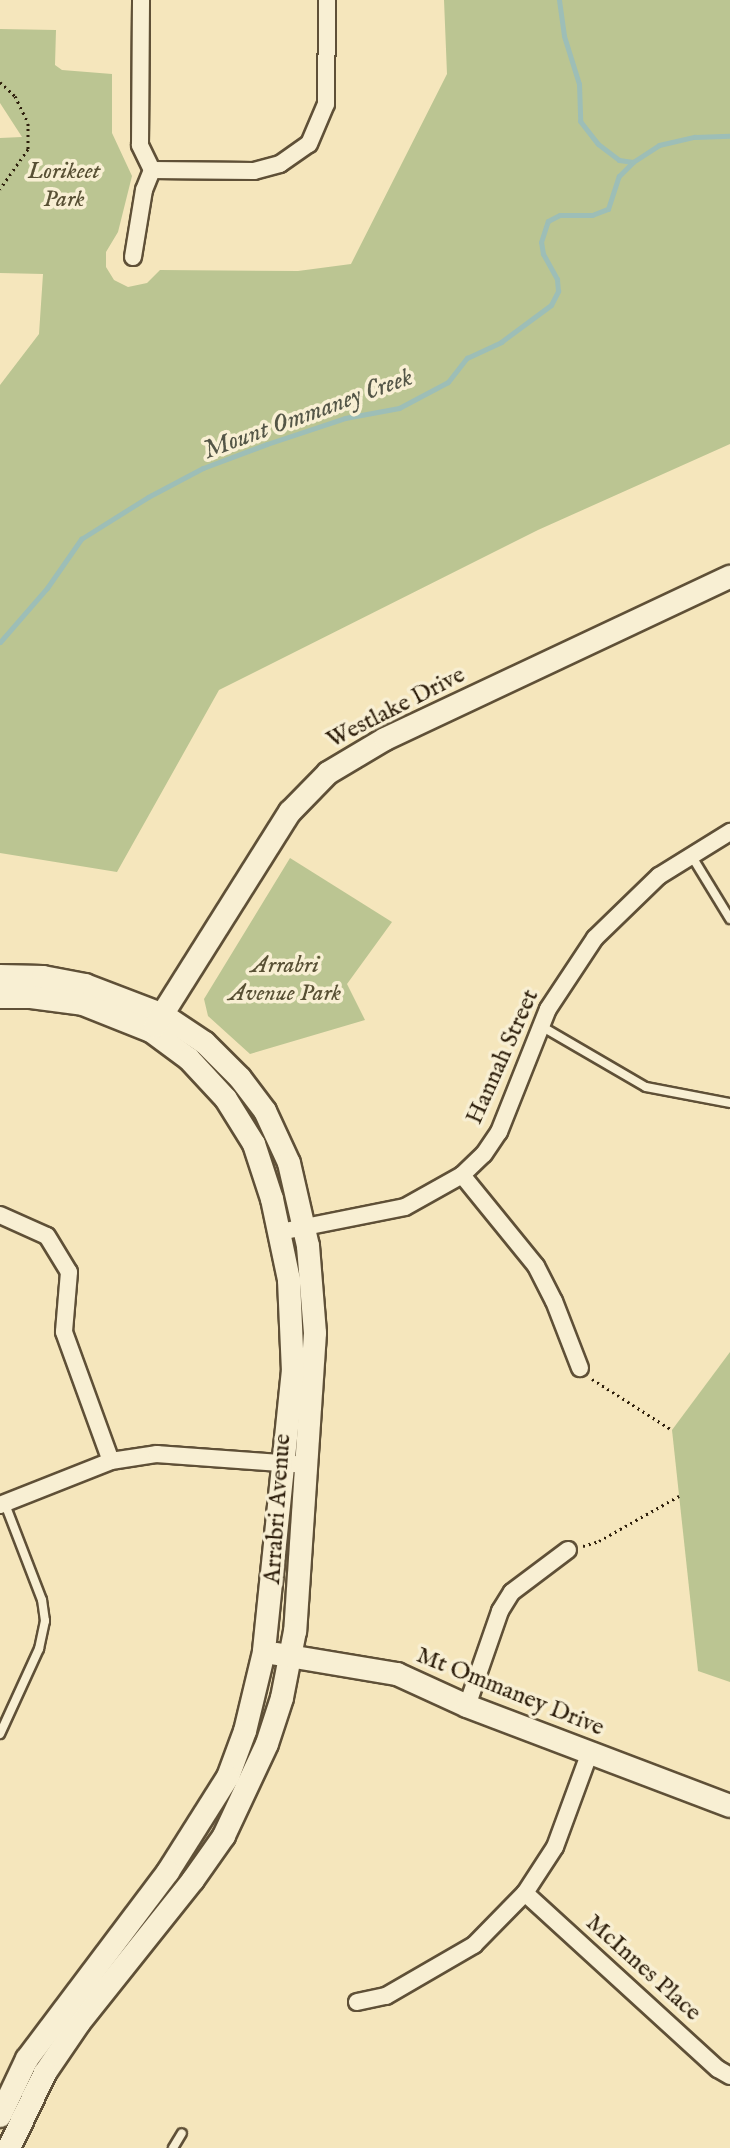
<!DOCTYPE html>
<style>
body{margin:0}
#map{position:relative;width:730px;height:2148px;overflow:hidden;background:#f5e6bc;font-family:"IM FELL English",serif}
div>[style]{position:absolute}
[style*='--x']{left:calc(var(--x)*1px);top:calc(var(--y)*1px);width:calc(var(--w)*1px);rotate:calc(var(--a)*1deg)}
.green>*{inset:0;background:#bbc592}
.stream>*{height:5px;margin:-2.5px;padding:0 2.5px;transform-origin:2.5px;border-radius:2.5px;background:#9dbeb7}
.path>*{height:3px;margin-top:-1.5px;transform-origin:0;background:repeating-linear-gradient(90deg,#2d1e0b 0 2px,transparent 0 6px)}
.roads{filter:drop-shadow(2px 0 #5f5037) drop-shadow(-2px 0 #5f5037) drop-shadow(0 2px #5f5037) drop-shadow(0 -2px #5f5037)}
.lane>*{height:8px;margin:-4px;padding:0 4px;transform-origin:4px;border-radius:4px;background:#f8efd3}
.street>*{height:16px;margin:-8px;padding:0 8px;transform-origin:8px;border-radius:8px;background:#f8efd3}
.secondary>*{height:22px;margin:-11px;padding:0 11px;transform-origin:11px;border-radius:11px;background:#f8efd3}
span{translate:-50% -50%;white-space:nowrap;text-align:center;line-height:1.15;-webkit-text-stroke:7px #f8efd3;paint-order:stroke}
.park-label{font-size:24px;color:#585034;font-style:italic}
.street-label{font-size:24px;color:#2d1e0b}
.water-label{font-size:26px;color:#545647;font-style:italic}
</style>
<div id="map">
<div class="green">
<div style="clip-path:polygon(444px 0,730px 0,730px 444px,538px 530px,219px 690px,117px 872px,0 853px,0 385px,39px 334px,43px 274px,0 273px,0 138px,22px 137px,0 103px,0 29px,56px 30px,55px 65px,62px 70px,112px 74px,112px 133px,132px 176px,118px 232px,106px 252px,106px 267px,114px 280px,128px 287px,147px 283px,160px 270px,298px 271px,351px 264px,447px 74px)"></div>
<div style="clip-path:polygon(290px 858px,392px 922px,347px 984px,365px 1020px,250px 1054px,208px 1016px,204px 999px)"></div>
<div style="clip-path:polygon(730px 1352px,730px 1682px,698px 1671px,672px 1430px)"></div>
</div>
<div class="stream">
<div style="--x:559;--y:0;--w:36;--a:82"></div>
<div style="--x:564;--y:36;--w:50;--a:72.6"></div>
<div style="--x:579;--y:84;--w:37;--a:88"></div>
<div style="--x:580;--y:121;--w:29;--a:52"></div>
<div style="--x:598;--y:144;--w:26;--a:37"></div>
<div style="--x:619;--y:160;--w:14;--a:8"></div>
<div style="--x:0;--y:642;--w:72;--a:-49"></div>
<div style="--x:47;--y:588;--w:60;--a:-55.2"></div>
<div style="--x:81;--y:539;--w:79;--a:-32.1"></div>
<div style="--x:148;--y:497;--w:62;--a:-27.8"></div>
<div style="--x:203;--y:468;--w:68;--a:-20.6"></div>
<div style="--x:267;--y:444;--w:82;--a:-18.4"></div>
<div style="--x:345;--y:418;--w:55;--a:-10.5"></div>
<div style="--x:399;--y:408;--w:55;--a:-28"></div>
<div style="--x:448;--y:382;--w:31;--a:-52"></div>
<div style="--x:467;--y:358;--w:38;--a:-25"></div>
<div style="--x:501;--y:342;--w:62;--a:-36.5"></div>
<div style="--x:551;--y:305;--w:16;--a:-63"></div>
<div style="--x:558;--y:291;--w:12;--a:-95"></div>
<div style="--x:557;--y:279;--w:29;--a:-119"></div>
<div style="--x:543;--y:254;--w:12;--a:-99"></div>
<div style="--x:541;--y:242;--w:22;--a:-72"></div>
<div style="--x:548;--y:221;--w:13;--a:-27"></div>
<div style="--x:560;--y:215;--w:32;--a:0"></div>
<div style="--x:592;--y:215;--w:17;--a:-21"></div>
<div style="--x:608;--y:209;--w:35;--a:-72"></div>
<div style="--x:619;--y:176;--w:20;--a:-45"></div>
<div style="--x:633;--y:162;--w:31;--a:-33"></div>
<div style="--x:659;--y:145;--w:37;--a:-13"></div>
<div style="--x:695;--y:137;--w:35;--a:-2"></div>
</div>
<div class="path">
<div style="--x:0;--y:82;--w:21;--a:43"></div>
<div style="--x:15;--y:96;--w:30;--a:64"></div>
<div style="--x:28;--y:123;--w:26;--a:90"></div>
<div style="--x:28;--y:149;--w:49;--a:125"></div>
<div style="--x:592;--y:1379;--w:95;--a:32.5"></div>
<div style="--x:583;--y:1546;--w:17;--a:-17"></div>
<div style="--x:599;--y:1541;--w:92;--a:-29.4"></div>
</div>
<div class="roads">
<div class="lane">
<div style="--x:691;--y:855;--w:75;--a:58.6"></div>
<div style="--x:541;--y:1026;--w:121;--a:30.2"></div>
<div style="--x:646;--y:1087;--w:86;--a:10.8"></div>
<div style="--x:0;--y:1734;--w:94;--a:-65.4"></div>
<div style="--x:39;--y:1649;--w:29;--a:-78"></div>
<div style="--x:45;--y:1621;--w:21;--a:-98"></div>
<div style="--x:42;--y:1600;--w:103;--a:-111.1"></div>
<div style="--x:173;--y:2148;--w:17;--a:-59"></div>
</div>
<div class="street">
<div style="--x:152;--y:170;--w:102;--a:0.6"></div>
<div style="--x:254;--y:171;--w:27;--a:-15"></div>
<div style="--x:280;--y:164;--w:35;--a:-35"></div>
<div style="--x:309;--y:144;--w:43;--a:-67"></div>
<div style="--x:326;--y:104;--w:104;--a:-89.4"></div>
<div style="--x:133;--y:257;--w:68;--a:-80.7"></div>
<div style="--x:144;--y:190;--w:22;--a:-68"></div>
<div style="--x:152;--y:170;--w:28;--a:-116"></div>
<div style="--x:140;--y:145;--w:145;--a:-89.6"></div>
<div style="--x:462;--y:1175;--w:117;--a:50.9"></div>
<div style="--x:536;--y:1266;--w:39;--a:63"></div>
<div style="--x:554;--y:1301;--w:72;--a:68.8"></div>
<div style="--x:0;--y:1215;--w:51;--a:24.1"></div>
<div style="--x:47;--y:1236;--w:42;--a:58.6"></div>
<div style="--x:69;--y:1272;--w:60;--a:94.8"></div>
<div style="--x:64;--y:1332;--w:137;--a:70"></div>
<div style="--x:280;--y:1232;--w:127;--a:-11.3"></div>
<div style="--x:405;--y:1207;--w:65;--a:-29.3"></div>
<div style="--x:462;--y:1175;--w:30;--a:-44"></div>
<div style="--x:484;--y:1154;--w:27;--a:-56"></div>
<div style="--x:499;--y:1132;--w:132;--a:-68.3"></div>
<div style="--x:548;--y:1009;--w:85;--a:-56.5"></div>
<div style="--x:595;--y:938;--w:89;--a:-44.1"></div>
<div style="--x:659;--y:876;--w:84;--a:-31.8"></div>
<div style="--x:0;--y:1505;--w:119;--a:-21.6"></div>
<div style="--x:111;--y:1461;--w:47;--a:-8.7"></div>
<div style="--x:157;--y:1454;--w:150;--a:4.2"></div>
<div style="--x:467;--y:1706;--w:101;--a:-70.8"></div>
<div style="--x:500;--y:1611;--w:22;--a:-58"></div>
<div style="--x:512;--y:1592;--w:70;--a:-36.9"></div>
<div style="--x:525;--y:1893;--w:261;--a:42.4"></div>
<div style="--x:718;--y:2069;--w:14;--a:30"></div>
<div style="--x:357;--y:2002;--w:30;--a:-12"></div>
<div style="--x:386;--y:1996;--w:102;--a:-30.1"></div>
<div style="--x:474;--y:1945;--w:73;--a:-45.6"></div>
<div style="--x:525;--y:1893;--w:55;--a:-56.9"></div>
<div style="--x:555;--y:1847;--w:101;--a:-69.8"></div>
</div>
<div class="secondary">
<div style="--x:0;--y:976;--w:43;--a:1.3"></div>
<div style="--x:43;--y:977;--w:43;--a:10.8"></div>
<div style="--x:85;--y:985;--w:84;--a:21"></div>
<div style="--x:163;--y:1015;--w:50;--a:33.7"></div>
<div style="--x:205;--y:1043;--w:49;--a:45"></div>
<div style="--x:240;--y:1078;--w:41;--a:52.9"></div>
<div style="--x:265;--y:1111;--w:57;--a:65.2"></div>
<div style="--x:289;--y:1163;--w:85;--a:77.1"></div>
<div style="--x:308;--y:1246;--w:87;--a:85.4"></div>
<div style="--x:315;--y:1333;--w:299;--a:93.8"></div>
<div style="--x:295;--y:1631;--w:68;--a:101"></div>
<div style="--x:282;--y:1698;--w:48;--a:108.1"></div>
<div style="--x:267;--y:1744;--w:102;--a:115.1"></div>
<div style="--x:224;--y:1836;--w:54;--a:125.2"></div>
<div style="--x:193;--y:1880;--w:183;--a:128.6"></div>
<div style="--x:79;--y:2023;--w:60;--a:124.2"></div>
<div style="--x:45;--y:2073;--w:83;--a:115.6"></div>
<div style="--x:0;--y:997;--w:31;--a:0"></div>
<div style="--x:31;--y:997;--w:52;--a:7.7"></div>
<div style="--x:83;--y:1004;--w:73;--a:21.7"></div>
<div style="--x:151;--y:1031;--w:47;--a:36.4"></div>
<div style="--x:189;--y:1059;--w:54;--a:47.2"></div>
<div style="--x:226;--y:1099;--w:53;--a:58.1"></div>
<div style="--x:254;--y:1144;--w:58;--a:71.9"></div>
<div style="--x:272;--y:1199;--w:83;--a:78.1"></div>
<div style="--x:289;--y:1280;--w:90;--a:87.5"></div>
<div style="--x:293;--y:1370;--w:283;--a:95.9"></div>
<div style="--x:264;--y:1652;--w:81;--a:103.5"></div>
<div style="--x:245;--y:1731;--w:49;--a:110.3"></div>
<div style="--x:228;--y:1777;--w:112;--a:122.3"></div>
<div style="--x:168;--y:1872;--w:234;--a:127"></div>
<div style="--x:27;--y:2059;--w:63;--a:115.3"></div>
<div style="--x:155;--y:1026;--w:253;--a:-57.8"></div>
<div style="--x:290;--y:812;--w:54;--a:-45.7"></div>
<div style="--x:328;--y:773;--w:66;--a:-30.8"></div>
<div style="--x:385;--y:739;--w:381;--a:-25.2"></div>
<div style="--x:277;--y:1654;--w:122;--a:9.5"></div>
<div style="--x:397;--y:1674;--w:77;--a:24.6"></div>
<div style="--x:467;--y:1706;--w:281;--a:20.8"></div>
</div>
</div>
<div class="park-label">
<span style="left:64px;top:186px">Lorikeet<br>Park</span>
<span style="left:285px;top:980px">Arrabri<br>Avenue Park</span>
</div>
<div class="street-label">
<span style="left:396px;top:708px;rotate:-27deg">Westlake Drive</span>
<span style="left:503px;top:1057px;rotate:-66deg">Hannah Street</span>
<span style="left:278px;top:1509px;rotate:-86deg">Arrabri Avenue</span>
<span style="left:510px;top:1692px;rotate:22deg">Mt Ommaney Drive</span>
<span style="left:643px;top:1968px;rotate:42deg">McInnes Place</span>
</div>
<div class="water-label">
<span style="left:308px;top:414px;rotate:-20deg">Mount Ommaney Creek</span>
</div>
</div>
